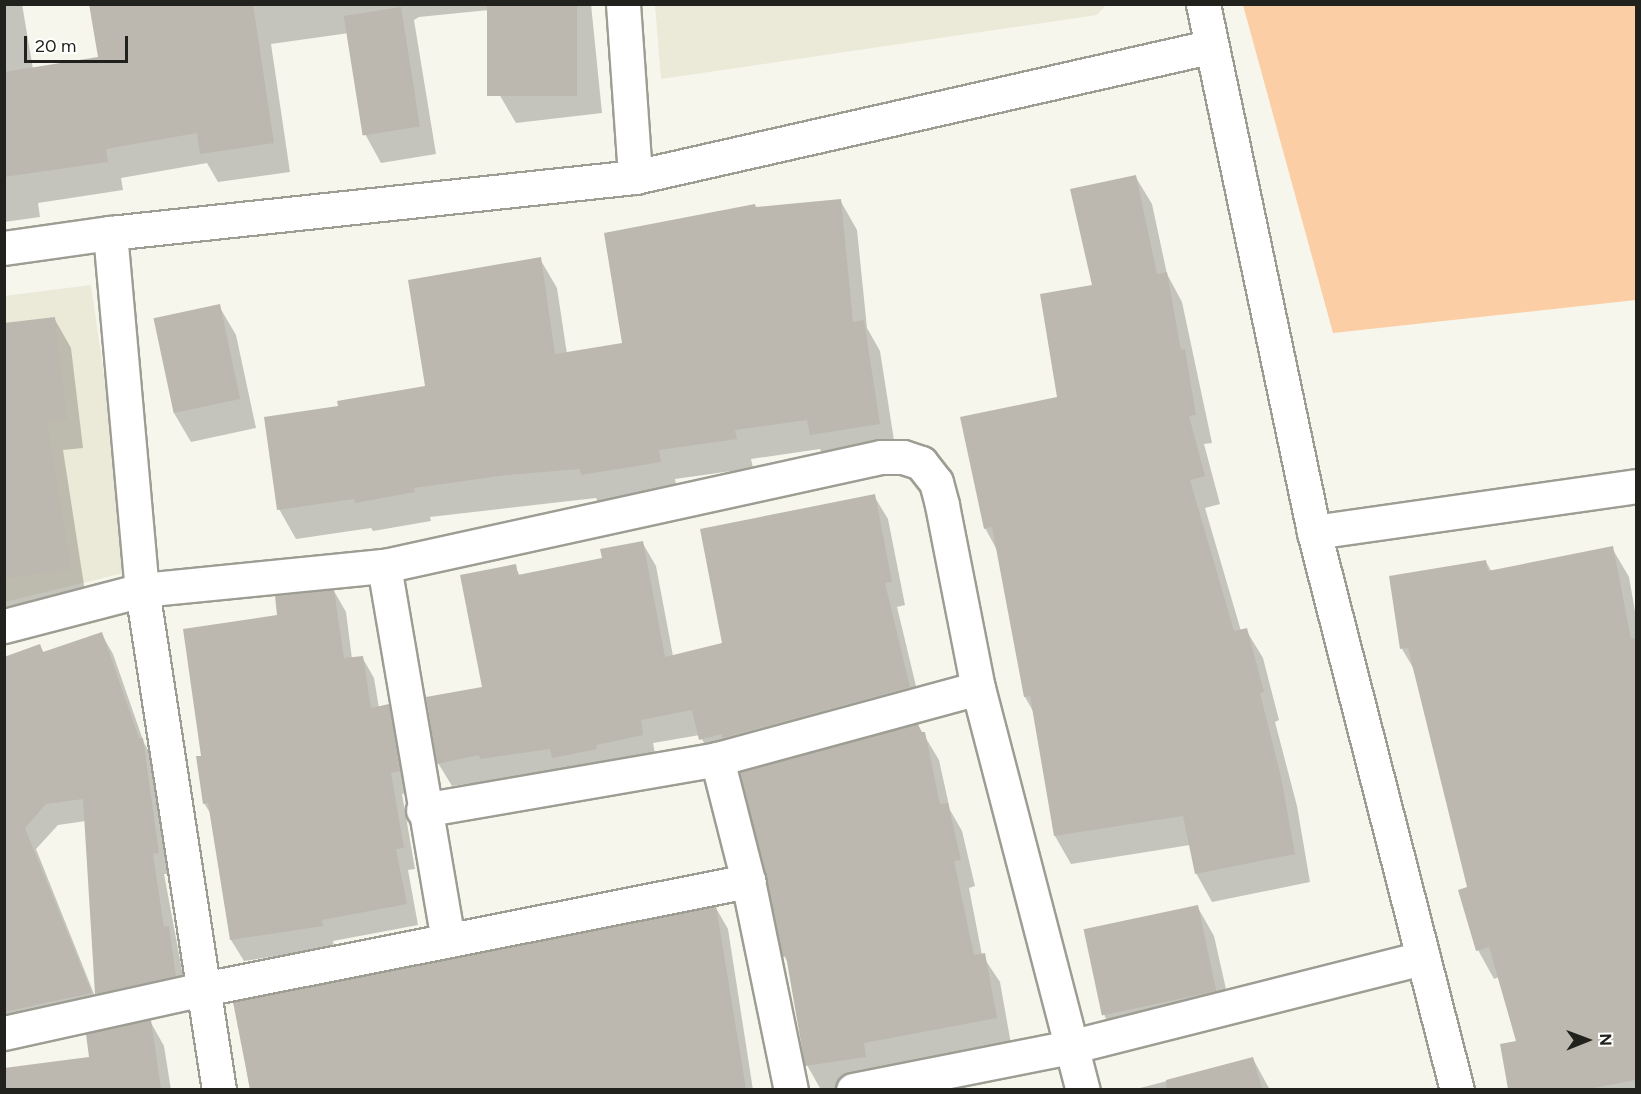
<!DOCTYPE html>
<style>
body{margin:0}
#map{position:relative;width:1641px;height:1094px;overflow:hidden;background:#f6f6ec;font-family:Figtree,sans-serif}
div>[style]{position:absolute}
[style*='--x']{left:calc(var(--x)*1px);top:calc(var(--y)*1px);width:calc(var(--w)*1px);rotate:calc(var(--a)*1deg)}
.built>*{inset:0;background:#ebead9}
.green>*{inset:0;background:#fccea5}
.shadow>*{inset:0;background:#0003}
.building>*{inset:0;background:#bcb8af;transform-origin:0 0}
.roads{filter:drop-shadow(2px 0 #9d9d94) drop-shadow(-2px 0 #9d9d94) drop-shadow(0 2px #9d9d94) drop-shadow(0 -2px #9d9d94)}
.minor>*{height:33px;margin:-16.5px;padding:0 16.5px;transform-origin:16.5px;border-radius:16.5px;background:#fff}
.tertiary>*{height:33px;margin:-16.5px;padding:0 16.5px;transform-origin:16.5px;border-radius:16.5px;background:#fff}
span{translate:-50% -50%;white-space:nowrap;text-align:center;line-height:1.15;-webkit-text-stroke:4.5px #fffffe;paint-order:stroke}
.frame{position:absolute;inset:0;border:6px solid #21211d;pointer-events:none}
.north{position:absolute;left:1557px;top:1010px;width:60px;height:60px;-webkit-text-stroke:4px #fffffe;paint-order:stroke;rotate:89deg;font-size:16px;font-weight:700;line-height:24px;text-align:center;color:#21211d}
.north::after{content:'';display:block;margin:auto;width:21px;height:27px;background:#21211d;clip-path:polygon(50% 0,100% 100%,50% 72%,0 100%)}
.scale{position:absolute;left:24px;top:36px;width:104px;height:27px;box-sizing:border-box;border:3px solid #21211d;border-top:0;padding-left:8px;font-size:18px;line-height:21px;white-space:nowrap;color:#21211d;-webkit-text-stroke:4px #fffffe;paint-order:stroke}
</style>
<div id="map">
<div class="built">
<div style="clip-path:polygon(655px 5px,655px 4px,1106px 5px,1097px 15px,661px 79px)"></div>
<div style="clip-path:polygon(91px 285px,132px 571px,5px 602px,4px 296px)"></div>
</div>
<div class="green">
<div style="clip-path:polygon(1243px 5px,1636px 5px,1636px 300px,1333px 333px)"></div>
</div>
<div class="shadow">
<div style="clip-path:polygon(4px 4px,22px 4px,33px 69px,100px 59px,91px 4px,591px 4px,602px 113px,516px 123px,499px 94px,489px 10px,419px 17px,414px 20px,436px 154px,381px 163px,365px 134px,349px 33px,271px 44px,290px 172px,218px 182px,207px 163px,121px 178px,123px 190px,38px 203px,40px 217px,4px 222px)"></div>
<div style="clip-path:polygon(1135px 176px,1152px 204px,1167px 274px,1182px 302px,1212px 443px,1204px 444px,1220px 504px,1205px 508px,1241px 631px,1246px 630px,1263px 658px,1279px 720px,1275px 722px,1297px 806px,1310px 882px,1212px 902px,1196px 873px,1190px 845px,1071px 864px,1055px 836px,1034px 713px,1025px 697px,998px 552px,985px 528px,1059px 399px,1093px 286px)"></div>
<div style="clip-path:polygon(840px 200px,857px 230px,867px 328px,880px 351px,896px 453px,828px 464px,820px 449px,751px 459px,753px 468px,675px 479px,677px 491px,599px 504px,596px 498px,430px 517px,431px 521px,373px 531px,371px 528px,296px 539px,279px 509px,340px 408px,426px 387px,540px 259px,557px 288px,567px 354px,623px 344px,756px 209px)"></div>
<div style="clip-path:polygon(219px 306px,236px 335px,256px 428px,191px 442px,174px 413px)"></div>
<div style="clip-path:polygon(54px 318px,71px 348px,83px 448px,63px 450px,86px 598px,10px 610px,4px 606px,4px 325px)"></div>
<div style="clip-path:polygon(874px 496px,888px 519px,905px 605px,897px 607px,922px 711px,714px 763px,700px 735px,653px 743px,656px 759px,452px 786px,438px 763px,484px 688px,515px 566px,520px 576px,604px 559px,642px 542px,656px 566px,673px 656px,723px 644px)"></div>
<div style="clip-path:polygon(1612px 548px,1629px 577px,1636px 617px,1636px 1090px,1510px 1090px,1501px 1045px,1518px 1042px,1499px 977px,1494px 979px,1478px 950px,1469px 888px,1415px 671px,1402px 649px,1486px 562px,1492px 572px)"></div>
<div style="clip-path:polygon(334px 591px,346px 612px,352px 659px,362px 657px,374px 678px,379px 708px,388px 706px,400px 727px,411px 792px,402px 794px,415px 869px,408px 870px,418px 925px,333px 941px,334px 947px,244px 961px,231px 940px,212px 816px,204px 803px,202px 757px,279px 617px)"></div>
<div style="clip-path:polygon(101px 633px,113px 654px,144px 743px,154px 760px,170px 874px,164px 874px,187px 997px,109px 1014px,97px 993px,86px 821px,58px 825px,36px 849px,102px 1014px,4px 1035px,4px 658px,40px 646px,44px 653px)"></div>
<div style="clip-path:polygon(918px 725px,939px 760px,950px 810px,962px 831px,975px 886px,969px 888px,982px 955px,1000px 982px,1011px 1044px,838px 1090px,821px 1090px,807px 1065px,789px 964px,784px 956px)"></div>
<div style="clip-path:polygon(1197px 906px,1214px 936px,1233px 1020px,1122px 1046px,1105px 1017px,1086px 932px)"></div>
<div style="clip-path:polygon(716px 908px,728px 929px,753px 1090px,250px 1090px,235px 1003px)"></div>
<div style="clip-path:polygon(150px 1021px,164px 1046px,171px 1090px,4px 1090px,4px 1069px,91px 1058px)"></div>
<div style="clip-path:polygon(1253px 1059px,1270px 1090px,1136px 1089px)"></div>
</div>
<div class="building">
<div style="clip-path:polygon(89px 4px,253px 4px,274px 143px,200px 154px,197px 133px,106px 149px,108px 162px,4px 177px,4px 72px,98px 57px)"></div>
<div style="left:487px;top:4px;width:90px;height:92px"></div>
<div style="left:401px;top:7px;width:121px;height:58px;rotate:81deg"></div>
<div style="clip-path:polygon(1136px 175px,1157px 274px,1167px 272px,1181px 350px,1185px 349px,1196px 415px,1189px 416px,1205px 476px,1190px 480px,1234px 631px,1247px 628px,1264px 692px,1260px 693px,1281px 777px,1295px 854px,1195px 874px,1183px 816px,1054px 836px,1030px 696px,1024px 697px,992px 527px,984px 529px,960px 417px,1057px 397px,1040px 294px,1092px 285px,1070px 189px)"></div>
<div style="clip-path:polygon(841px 199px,853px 322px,864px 320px,880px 424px,810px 435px,807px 420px,735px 430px,737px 439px,659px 450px,661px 462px,581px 475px,580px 469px,507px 475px,414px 488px,415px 492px,355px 503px,354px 499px,277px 510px,264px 417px,338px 406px,337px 401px,425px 386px,408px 280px,541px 257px,555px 354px,622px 343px,604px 233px,755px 204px,756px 207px)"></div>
<div style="left:220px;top:304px;width:97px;height:68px;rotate:78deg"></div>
<div style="clip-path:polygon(55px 317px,67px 419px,47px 421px,71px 569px,4px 579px,4px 323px)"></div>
<div style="clip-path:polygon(875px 494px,892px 582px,885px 583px,910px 687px,722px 738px,722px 734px,699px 740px,692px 710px,641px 720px,643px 735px,596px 745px,597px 749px,552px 758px,550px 749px,480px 759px,479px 755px,437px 764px,426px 697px,482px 687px,460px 575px,516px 564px,518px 575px,602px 558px,600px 549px,643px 541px,665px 657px,722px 643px,700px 529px)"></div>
<div style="clip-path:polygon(1613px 546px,1631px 639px,1636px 638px,1636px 1080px,1588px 1089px,1508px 1089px,1500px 1044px,1516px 1041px,1489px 947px,1476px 951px,1458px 890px,1467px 887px,1408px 648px,1400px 649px,1389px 576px,1486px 560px,1488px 571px)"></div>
<div style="clip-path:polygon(334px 590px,344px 658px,363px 656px,371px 708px,389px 704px,400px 771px,391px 773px,404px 848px,396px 849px,407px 904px,322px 920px,323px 926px,230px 940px,208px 803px,203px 804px,196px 756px,201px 756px,183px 629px,277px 615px,275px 596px)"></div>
<div style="clip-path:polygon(102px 632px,139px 738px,143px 738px,159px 853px,153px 854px,164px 927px,169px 926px,176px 976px,95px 994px,83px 799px,46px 804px,25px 828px,92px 993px,4px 1012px,4px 657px,40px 644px,43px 652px)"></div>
<div style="clip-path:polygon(918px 724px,921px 732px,925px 732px,940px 804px,948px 803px,961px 860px,954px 861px,974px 955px,985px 953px,997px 1018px,864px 1043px,866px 1057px,805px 1066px,786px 956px,783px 957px,740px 772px)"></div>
<div style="left:1198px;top:905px;width:88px;height:117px;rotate:78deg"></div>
<div style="clip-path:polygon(716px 906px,746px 1089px,250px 1089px,233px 1002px)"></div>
<div style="clip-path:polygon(151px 1020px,161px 1089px,4px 1089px,4px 1068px,89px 1057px,86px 1034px)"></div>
<div style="clip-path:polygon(1253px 1057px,1262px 1089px,1167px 1089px,1166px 1080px)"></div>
</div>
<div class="roads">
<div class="minor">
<div style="--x:623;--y:4;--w:173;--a:86"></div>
<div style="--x:110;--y:233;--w:358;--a:84.9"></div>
<div style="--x:142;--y:590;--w:506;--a:81.25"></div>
<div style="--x:1314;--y:532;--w:325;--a:-8.1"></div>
<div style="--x:384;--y:566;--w:379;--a:80.3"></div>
<div style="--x:4;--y:626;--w:143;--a:-14.6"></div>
<div style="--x:142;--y:590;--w:243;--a:-5.7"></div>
<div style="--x:384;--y:566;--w:509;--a:-12.37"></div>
<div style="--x:881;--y:457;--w:22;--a:0"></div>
<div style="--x:903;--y:457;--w:19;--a:18"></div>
<div style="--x:921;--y:463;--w:24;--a:52"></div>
<div style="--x:936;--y:482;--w:24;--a:75"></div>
<div style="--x:942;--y:505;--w:187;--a:78.9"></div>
<div style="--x:978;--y:688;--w:415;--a:75.4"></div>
<div style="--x:717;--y:759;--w:126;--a:75.7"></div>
<div style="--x:748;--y:881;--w:213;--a:78.4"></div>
<div style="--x:423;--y:810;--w:298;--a:-9.8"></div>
<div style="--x:717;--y:759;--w:270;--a:-15.2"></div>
<div style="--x:4;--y:1033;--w:204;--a:-12.5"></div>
<div style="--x:203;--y:989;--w:556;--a:-11.21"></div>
<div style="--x:853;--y:1090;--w:221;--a:-11.2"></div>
<div style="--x:1070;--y:1047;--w:364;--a:-14.2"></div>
</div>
<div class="tertiary">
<div style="--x:1203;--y:4;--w:540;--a:78.13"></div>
<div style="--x:1314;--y:532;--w:576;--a:75.63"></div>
<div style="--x:4;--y:248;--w:107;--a:-8.1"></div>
<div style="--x:110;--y:233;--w:528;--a:-6.09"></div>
<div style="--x:635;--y:177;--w:589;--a:-12.76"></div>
</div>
</div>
<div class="frame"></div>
<div class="north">N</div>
<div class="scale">20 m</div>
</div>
